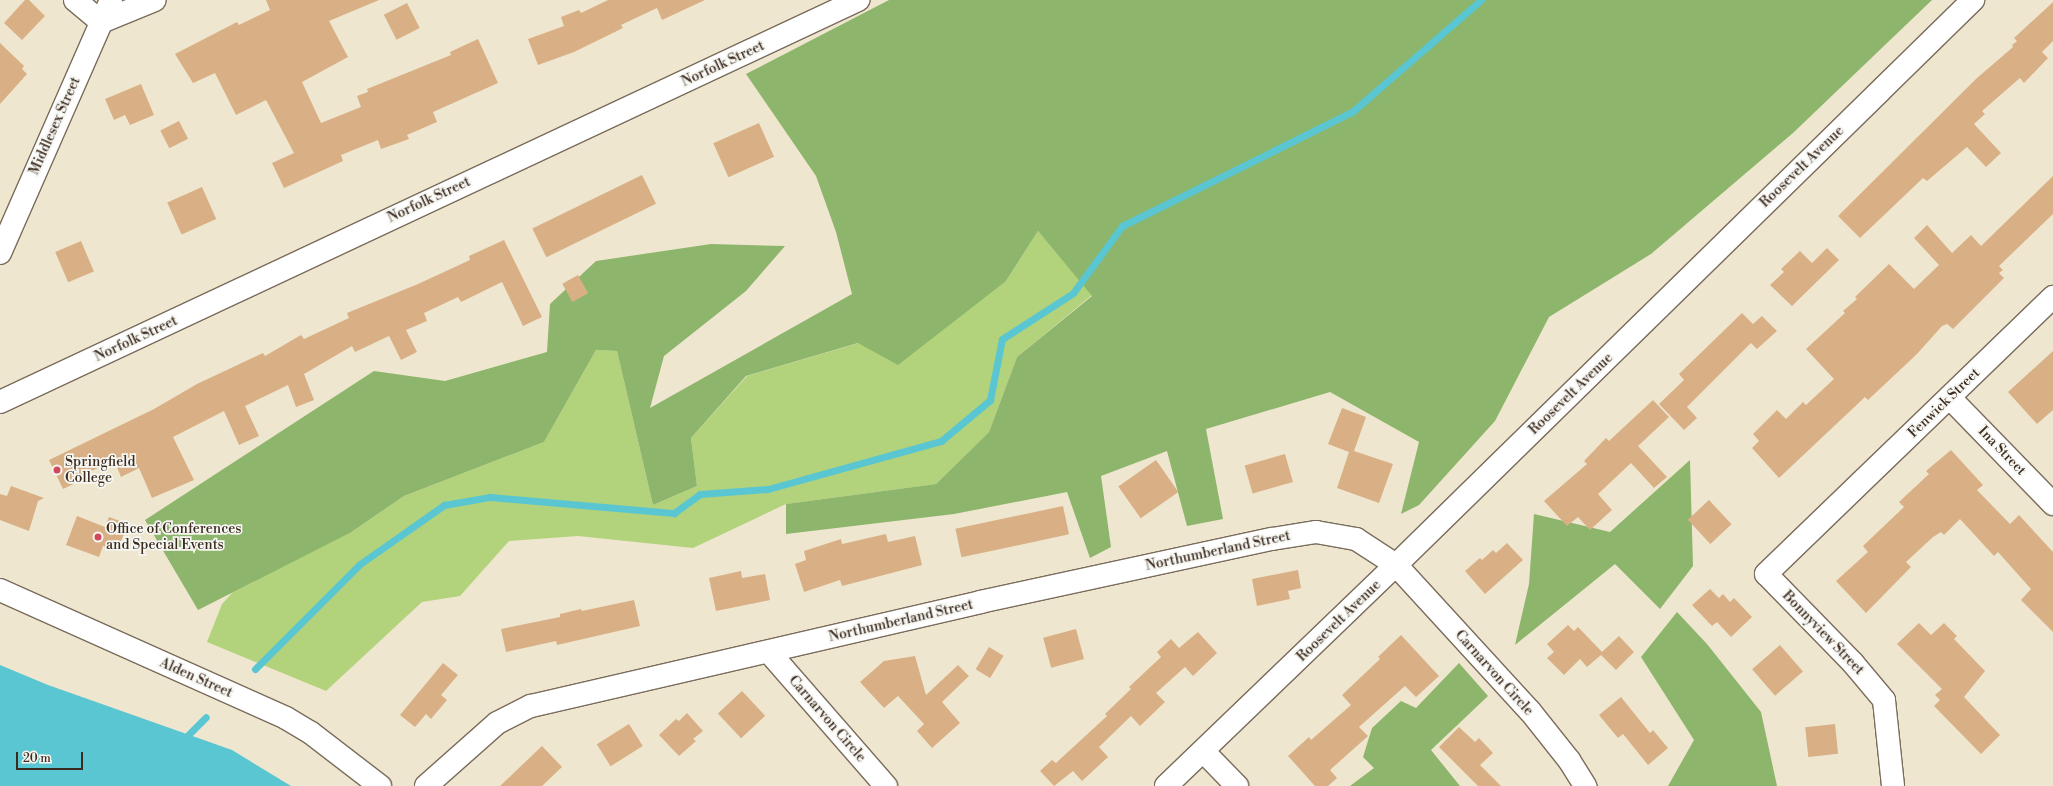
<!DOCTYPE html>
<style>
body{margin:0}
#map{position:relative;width:2053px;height:786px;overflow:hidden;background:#efe6cf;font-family:"Libre Bodoni",serif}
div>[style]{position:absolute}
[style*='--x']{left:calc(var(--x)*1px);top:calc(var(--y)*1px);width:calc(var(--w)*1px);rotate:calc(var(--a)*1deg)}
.green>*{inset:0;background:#b2d37b}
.forest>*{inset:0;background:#8db56b}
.water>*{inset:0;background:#5ac6d2}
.stream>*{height:7px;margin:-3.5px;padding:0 3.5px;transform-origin:3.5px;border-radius:3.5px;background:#5ac6d2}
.building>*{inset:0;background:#d9b085;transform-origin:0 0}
.roads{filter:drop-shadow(1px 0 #7a6c5c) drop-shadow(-1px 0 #7a6c5c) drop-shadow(0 1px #7a6c5c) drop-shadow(0 -1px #7a6c5c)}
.minor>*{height:22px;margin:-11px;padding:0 11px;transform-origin:11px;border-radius:11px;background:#fff}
.major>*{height:22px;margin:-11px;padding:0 11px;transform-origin:11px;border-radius:11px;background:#fff}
.dots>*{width:11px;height:11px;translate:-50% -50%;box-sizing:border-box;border:2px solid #f6f6f2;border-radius:50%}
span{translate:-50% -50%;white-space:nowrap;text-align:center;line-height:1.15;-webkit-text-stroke:3.5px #f6f6f2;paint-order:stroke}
.street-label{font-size:14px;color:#3b2a1e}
.poi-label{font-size:14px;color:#3b2a1e}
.left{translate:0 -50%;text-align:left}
.scale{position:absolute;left:16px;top:752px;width:67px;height:18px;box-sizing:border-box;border:2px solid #3b2a1e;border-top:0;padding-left:5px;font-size:12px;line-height:14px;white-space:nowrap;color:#3b2a1e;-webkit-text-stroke:3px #f6f6f2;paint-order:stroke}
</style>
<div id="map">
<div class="green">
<div style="clip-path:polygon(1038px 231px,1092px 295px,1017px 357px,989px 432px,936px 484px,786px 504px,693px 548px,578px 536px,509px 541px,460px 596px,422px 602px,326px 691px,207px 642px,222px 604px,233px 592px,350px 533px,404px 496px,544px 442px,596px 350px,617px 351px,653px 505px,697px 486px,691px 438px,747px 376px,859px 343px,1006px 281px)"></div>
</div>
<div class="forest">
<div style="clip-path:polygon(889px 0,1932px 0,1793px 133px,1651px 254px,1549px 317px,1495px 421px,1419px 505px,1401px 514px,1419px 442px,1330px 392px,1206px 429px,1223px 519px,1187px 526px,1167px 451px,1101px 476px,1111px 547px,1090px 558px,1067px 492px,954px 514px,786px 534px,786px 504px,936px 484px,989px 432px,1017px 357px,1092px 296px,1038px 231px,1006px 281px,898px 365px,858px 343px,746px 376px,691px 438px,697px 486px,653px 505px,617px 351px,596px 350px,544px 442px,404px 496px,350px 533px,198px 610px,145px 520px,374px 371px,445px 381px,547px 352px,550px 304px,596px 261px,711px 244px,785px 246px,746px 291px,664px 356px,650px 408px,852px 294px,836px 232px,816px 176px,746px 74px)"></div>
<div style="clip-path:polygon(1690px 460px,1693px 566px,1660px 609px,1615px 564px,1515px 645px,1529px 584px,1534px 514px,1610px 532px)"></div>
<div style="clip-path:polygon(1677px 612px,1707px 644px,1761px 712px,1777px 786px,1668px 786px,1694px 740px,1641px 657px)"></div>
<div style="clip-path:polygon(1459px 663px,1488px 696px,1431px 750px,1460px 786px,1350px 786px,1374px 768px,1363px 757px,1372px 728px,1401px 701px,1416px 708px)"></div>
</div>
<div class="water">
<div style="clip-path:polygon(0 665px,48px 685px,232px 750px,291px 786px,0 786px)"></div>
</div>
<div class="stream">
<div style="--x:255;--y:669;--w:148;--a:-45"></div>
<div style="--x:360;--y:564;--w:103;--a:-35.1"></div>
<div style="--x:444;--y:505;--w:47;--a:-9.9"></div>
<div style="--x:490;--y:497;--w:185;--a:5"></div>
<div style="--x:674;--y:513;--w:32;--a:-36"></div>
<div style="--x:700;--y:494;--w:68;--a:-4.2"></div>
<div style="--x:768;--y:489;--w:180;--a:-15.5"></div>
<div style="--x:941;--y:441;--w:64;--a:-39.9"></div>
<div style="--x:990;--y:400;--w:62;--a:-78.9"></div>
<div style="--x:1002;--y:339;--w:85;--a:-32.9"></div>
<div style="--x:1073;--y:293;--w:83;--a:-53.8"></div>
<div style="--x:1122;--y:226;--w:257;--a:-26.4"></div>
<div style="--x:1352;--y:112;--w:171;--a:-41"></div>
<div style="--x:188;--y:735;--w:25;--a:-45"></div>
</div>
<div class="building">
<div style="clip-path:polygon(25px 0,29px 0,45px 16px,22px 40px,4px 23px)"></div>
<div style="clip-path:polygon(266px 0,379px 0,329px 21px,348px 57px,302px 82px,321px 123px,361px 107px,357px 96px,368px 92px,367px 89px,451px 55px,450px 52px,478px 39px,498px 83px,433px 112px,437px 122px,407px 135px,409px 139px,381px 149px,378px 140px,341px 155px,343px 161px,284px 188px,272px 163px,294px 153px,266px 100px,236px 115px,215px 73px,193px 83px,175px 54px,237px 22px,239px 25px,270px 10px)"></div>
<div style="clip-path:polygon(608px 0,705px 0,662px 20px,657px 8px,621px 25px,623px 28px,574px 52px,538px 65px,528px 39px,564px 26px,561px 17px,579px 10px,581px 13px)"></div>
<div style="clip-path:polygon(2053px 2px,2053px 41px,2042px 52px,2048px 58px,2024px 83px,2020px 78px,1982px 111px,1985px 114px,1974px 124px,2001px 153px,1986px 167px,1967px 147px,1927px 181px,1923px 178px,1860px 238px,1838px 216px,1977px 78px,2013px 47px,2012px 45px,2017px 41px,2014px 38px)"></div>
<div style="left:407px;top:3px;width:28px;height:26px;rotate:63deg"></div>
<div style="clip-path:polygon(0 43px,24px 66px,22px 69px,27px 74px,0 104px)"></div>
<div style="clip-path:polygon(141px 84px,154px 115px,130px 125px,125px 115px,114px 120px,105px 99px)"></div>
<div style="left:179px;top:121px;width:20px;height:21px;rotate:63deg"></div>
<div style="left:759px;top:123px;width:37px;height:50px;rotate:66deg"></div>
<div style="left:642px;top:175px;width:32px;height:122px;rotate:64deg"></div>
<div style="clip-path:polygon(2053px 176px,2053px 214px,1999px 266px,2003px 270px,1999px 273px,2004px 278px,1953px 329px,1947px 324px,1942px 326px,1917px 354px,1868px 400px,1865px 397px,1779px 478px,1752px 448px,1759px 441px,1753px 434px,1777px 410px,1786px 419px,1803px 402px,1806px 405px,1834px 379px,1806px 349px,1845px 313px,1843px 311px,1857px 299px,1855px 297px,1889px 264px,1914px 289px,1939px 265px,1914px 238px,1927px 225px,1952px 253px,1971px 235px,1981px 246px)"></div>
<div style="left:202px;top:187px;width:35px;height:38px;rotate:66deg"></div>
<div style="clip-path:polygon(504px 240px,542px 317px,523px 326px,502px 282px,461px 302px,458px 297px,424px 313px,427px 321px,406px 330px,417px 352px,401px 360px,389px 336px,355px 352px,352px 346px,304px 374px,314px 400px,296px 407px,288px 385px,245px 406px,259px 436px,239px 445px,224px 411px,173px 437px,194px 480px,152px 498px,139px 468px,121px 477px,114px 460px,81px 476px,82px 480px,63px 489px,49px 460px,154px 409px,197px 384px,263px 353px,265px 356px,301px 335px,304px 339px,349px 318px,347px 313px,418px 284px,470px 260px,469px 256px)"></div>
<div style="left:81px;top:241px;width:33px;height:28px;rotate:67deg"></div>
<div style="clip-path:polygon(1827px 248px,1839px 260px,1792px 306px,1770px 285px,1784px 272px,1781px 269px,1800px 251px,1812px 263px)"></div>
<div style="left:578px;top:275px;width:21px;height:18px;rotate:61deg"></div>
<div style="clip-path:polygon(1742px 313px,1753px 324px,1762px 316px,1777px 331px,1757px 349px,1751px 343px,1687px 407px,1697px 418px,1684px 430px,1659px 404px,1684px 380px,1679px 374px)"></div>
<div style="clip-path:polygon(2053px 351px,2053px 410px,2037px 424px,2008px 392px)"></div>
<div style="clip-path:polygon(1653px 400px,1669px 417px,1638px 446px,1667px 477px,1654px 488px,1631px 463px,1598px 494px,1612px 510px,1590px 530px,1578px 517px,1567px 526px,1544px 501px,1587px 464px,1584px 461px,1606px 438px,1609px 441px)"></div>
<div style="clip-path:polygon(1342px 408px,1366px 417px,1354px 451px,1393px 464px,1379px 503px,1337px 488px,1349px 452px,1328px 444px)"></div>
<div style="clip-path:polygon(1951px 450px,1983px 485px,1977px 490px,2010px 524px,2019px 515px,2053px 552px,2053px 632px,2021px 600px,2031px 589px,1998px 552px,1994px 556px,1960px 519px,1944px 535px,1941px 532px,1933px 537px,1906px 562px,1911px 567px,1866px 613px,1836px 581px,1868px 552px,1863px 546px,1904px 507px,1899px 502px,1929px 474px,1926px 471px)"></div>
<div style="left:1285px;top:454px;width:29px;height:42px;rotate:74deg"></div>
<div style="left:1156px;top:460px;width:39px;height:46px;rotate:55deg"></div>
<div style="clip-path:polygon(11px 486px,44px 498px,38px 501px,29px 531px,0 520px,0 494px,7px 496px)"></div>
<div style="left:1709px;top:500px;width:33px;height:29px;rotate:47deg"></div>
<div style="left:1063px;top:506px;width:29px;height:110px;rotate:78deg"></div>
<div style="clip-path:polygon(77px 516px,105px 527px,109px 517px,128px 524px,117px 551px,103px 546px,99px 557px,66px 545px)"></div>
<div style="clip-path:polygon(886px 534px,888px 542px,915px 536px,922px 565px,842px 586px,840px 580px,804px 592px,795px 564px,806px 560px,804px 551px,841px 539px,842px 544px)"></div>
<div style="clip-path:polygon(1507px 543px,1523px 560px,1485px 594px,1465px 571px,1480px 558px,1482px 560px,1493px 550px,1496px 553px)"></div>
<div style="clip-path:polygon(1298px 570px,1301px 588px,1288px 591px,1290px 599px,1257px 606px,1252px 579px)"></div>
<div style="clip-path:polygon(741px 571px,742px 578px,765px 574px,770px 600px,716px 611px,709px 578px)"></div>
<div style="clip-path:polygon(1710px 589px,1719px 598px,1723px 594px,1730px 602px,1734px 598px,1752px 617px,1731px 637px,1717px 622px,1712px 626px,1692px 605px)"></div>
<div style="clip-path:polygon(634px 600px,640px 626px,557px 645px,556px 641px,506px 652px,501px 629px,560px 617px,560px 614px,581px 609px,582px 611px)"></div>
<div style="clip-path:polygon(1919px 623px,1931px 635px,1944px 623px,1957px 636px,1954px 639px,1985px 671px,1964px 697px,2000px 735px,1981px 754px,1934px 706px,1940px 700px,1935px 695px,1942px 689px,1897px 644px)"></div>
<div style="clip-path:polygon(1568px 625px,1574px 631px,1578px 627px,1602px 652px,1619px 636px,1634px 652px,1616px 670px,1601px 655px,1587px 667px,1580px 659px,1564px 675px,1547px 658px,1554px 652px,1547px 644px)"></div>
<div style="left:1076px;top:629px;width:31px;height:34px;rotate:75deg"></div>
<div style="clip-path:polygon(1198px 632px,1217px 653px,1193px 676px,1185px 667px,1156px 693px,1165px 702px,1140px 726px,1131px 716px,1099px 747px,1108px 757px,1082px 781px,1073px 771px,1054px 786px,1040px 771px,1052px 760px,1056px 763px,1107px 716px,1105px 714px,1131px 689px,1129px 687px,1161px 657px,1157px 652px,1171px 639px,1179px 648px)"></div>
<div style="clip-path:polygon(1401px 635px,1439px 676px,1416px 697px,1405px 686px,1359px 727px,1368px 736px,1330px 770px,1337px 778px,1328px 786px,1315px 786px,1288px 756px,1309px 737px,1311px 740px,1351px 705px,1342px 695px,1380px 659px,1378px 657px)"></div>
<div style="left:1780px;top:645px;width:35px;height:37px;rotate:49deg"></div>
<div style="left:989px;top:647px;width:17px;height:26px;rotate:31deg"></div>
<div style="clip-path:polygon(915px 656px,926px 695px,958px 665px,969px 676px,942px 702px,960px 723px,932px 748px,917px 731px,924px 724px,898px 696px,884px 708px,860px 682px,884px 661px)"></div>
<div style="clip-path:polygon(443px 663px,458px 675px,441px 695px,447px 700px,431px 719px,426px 714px,415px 727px,400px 715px)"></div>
<div style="left:742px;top:691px;width:34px;height:33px;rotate:47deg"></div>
<div style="clip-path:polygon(1621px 697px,1650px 733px,1653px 730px,1668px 748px,1648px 765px,1623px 734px,1618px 738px,1599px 715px)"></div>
<div style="clip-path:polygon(687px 713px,703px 731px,693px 739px,696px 741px,679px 756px,659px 735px,676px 719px,679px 721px)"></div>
<div style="left:629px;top:724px;width:26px;height:38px;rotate:58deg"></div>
<div style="left:1835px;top:724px;width:30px;height:30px;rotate:84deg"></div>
<div style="clip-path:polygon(1459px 727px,1475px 742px,1479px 738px,1493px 753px,1480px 765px,1501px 786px,1478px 786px,1439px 747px)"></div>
<div style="clip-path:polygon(542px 746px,562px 767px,542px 786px,500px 786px)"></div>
</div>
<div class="roads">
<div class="minor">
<div style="--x:75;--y:0;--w:34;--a:40"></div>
<div style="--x:101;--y:22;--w:58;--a:-22.2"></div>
<div style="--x:0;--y:253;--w:276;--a:-66.3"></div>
<div style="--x:1950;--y:398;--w:148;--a:45.8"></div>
<div style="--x:0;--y:402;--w:948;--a:-25.1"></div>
<div style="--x:769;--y:652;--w:178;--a:48.9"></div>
<div style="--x:1203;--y:751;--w:49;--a:45.8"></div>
<div style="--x:426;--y:786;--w:95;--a:-41.6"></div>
<div style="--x:497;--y:723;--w:38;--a:-27"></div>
<div style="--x:531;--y:706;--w:461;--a:-13"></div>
<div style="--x:980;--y:602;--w:299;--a:-12.2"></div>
<div style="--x:1272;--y:539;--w:45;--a:-9"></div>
<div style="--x:1316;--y:532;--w:41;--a:9.9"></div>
<div style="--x:1356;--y:539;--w:48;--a:33"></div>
<div style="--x:1396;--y:565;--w:198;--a:47.5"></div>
<div style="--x:1530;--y:711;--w:63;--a:51.5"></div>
<div style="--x:1569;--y:760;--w:31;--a:58"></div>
<div style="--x:1893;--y:786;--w:86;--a:-96"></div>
<div style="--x:1884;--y:700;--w:48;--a:-130"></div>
<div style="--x:1853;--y:663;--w:124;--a:-134.3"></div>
<div style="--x:1766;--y:574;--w:399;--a:-44"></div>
</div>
<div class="major">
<div style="--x:0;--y:590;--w:313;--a:24.1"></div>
<div style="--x:286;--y:718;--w:29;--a:31"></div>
<div style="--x:311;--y:733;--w:87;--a:37.5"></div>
<div style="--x:1166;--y:786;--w:319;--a:-43.9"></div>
<div style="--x:1396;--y:565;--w:808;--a:-44.4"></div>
</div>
</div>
<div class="dots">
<div style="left:57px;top:470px;background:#d1495b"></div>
<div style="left:98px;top:537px;background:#d1495b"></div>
</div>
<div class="street-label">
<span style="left:723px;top:64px;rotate:-25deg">Norfolk Street</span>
<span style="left:55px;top:126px;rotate:-66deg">Middlesex Street</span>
<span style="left:1802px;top:167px;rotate:-44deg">Roosevelt Avenue</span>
<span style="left:429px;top:200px;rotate:-25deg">Norfolk Street</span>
<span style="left:136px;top:339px;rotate:-25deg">Norfolk Street</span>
<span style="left:1571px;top:394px;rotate:-44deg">Roosevelt Avenue</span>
<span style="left:1944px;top:403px;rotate:-44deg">Fenwick Street</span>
<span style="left:2002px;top:451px;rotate:46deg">Ina Street</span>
<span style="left:1218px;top:551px;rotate:-12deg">Northumberland Street</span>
<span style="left:901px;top:621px;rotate:-13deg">Northumberland Street</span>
<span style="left:1339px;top:621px;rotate:-44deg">Roosevelt Avenue</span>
<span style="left:1823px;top:633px;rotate:46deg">Bonnyview Street</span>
<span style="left:1494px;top:673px;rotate:48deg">Carnarvon Circle</span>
<span style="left:196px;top:678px;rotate:24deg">Alden Street</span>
<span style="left:827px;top:719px;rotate:49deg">Carnarvon Circle</span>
</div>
<div class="poi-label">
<span class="left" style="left:65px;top:470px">Springfield<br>College</span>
<span class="left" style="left:106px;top:537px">Office of Conferences<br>and Special Events</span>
</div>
<div class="scale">20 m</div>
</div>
